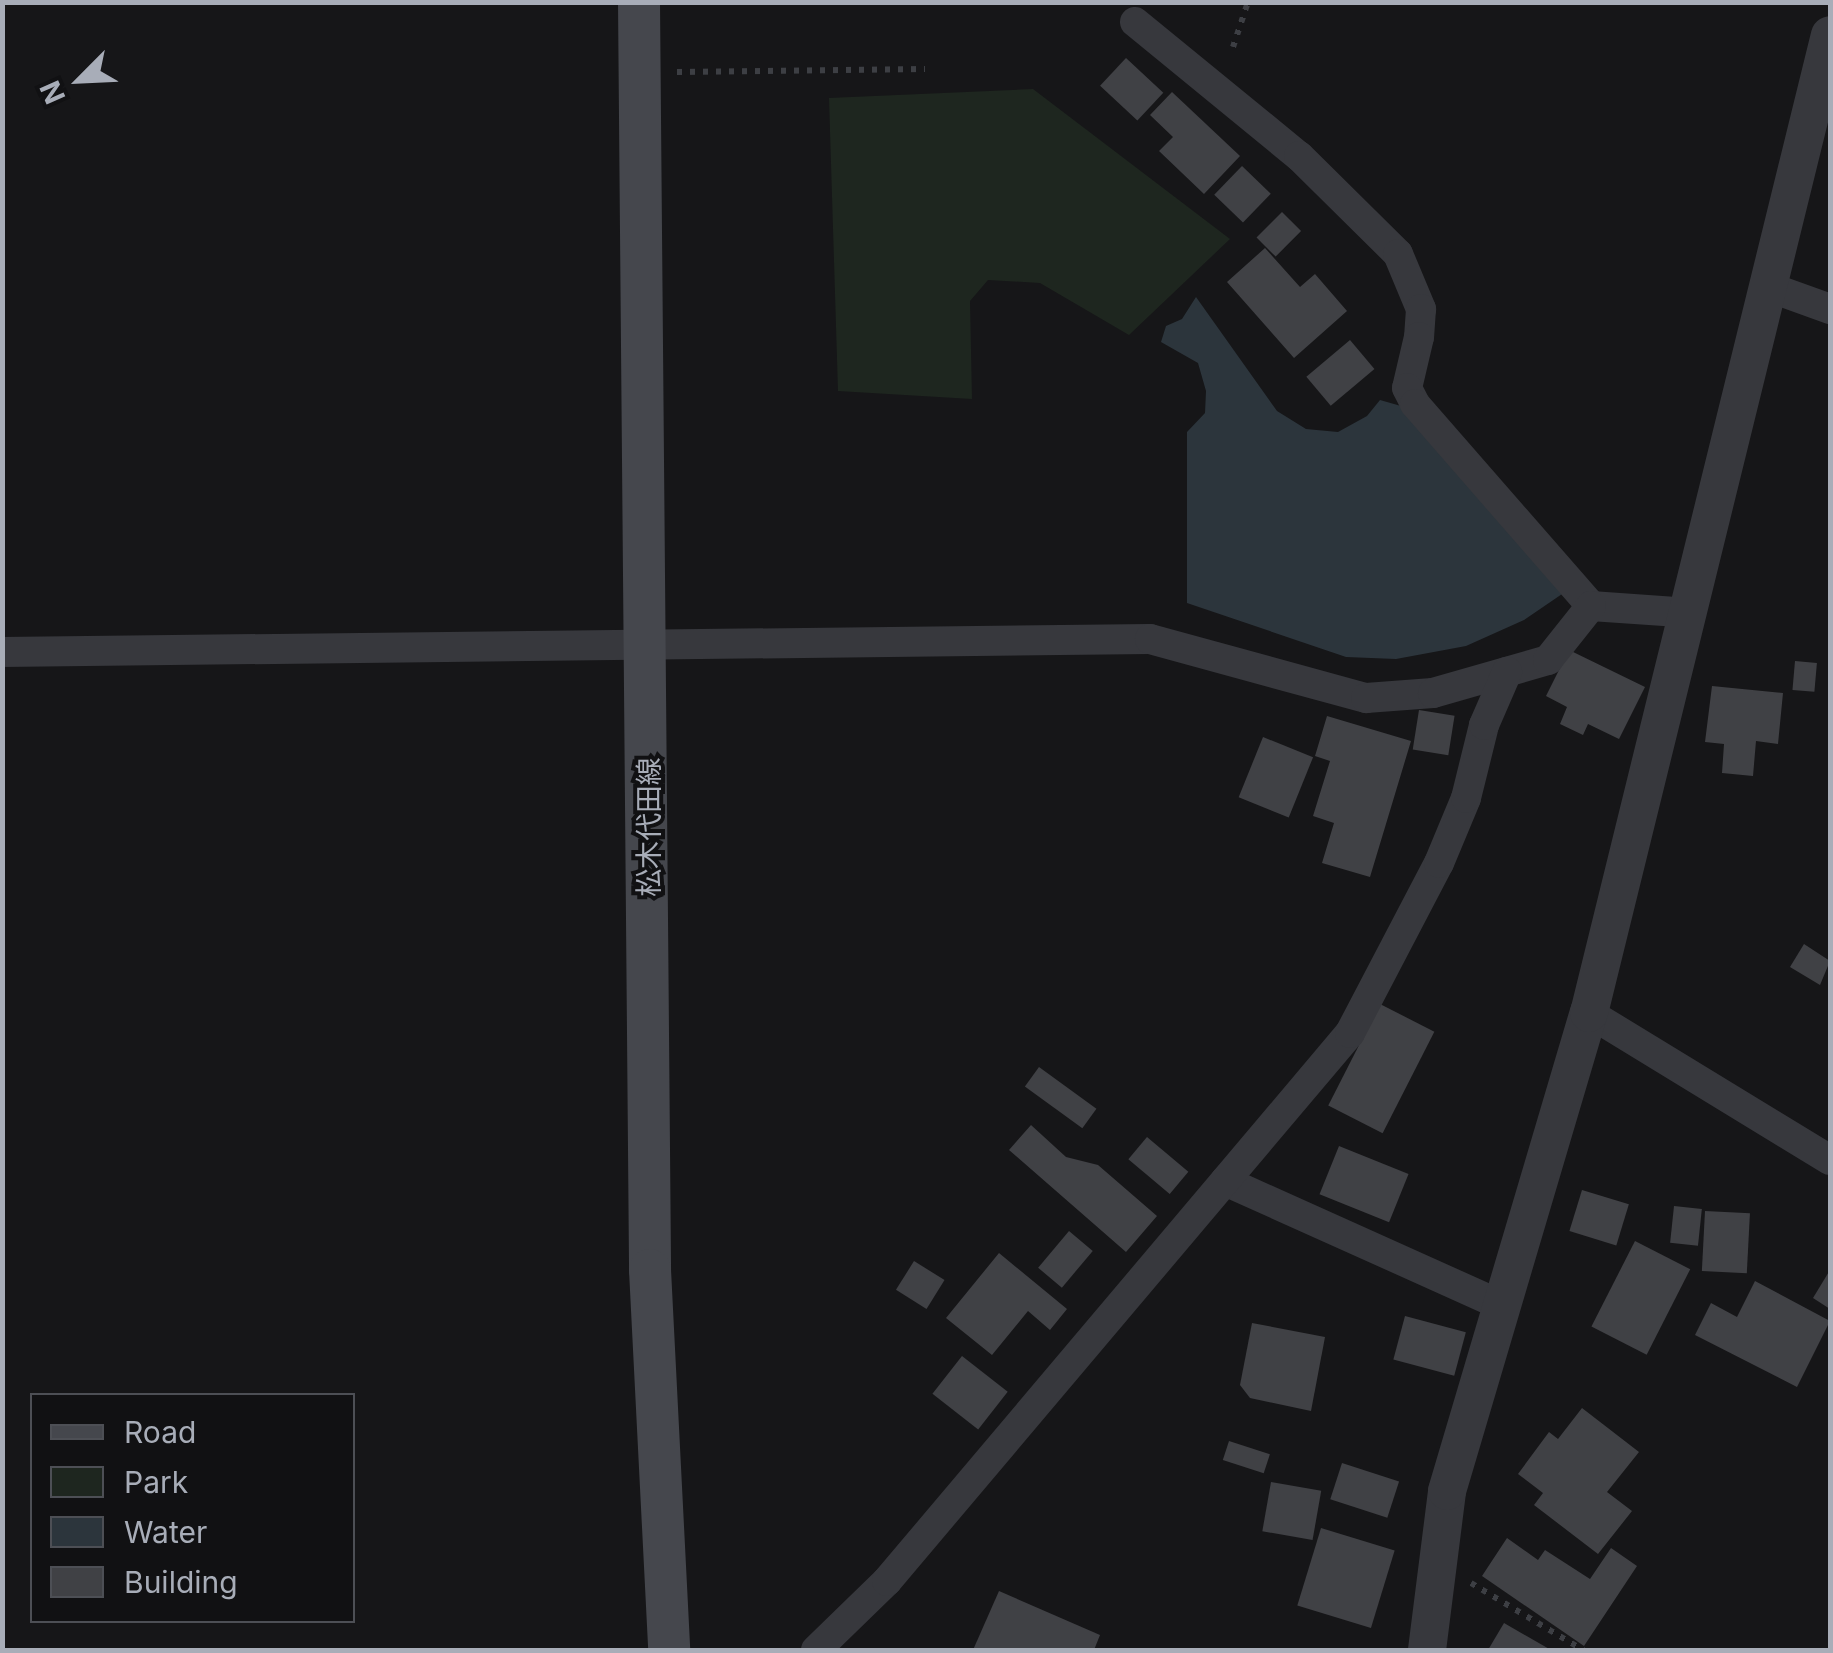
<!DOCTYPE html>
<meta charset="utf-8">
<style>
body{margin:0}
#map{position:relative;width:1833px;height:1653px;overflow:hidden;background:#161618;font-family:Inter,"Noto Sans JP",sans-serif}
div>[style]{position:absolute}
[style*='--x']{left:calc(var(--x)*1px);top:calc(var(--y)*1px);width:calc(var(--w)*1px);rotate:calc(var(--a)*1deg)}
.green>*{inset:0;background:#1e261f}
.water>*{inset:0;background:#2c353c}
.building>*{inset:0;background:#404145;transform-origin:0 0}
.path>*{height:6px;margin-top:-3px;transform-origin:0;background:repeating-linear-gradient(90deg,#3d3f44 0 5px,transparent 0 13px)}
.minor>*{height:30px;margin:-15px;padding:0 15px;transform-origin:15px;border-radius:15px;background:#37383d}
.tertiary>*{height:38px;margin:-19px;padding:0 19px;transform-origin:19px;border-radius:19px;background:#37383d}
.secondary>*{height:42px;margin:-21px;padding:0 21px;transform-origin:21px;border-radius:21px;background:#45474d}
span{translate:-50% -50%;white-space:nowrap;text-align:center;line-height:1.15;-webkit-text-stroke:8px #111113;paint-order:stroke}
.street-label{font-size:28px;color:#a8adb8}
.frame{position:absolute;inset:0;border:5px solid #a8adb8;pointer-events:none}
.legend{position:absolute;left:30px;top:1393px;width:325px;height:230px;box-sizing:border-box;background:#111113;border:2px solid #4d4f55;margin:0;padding:12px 18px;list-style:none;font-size:30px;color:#a8adb8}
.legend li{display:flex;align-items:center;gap:20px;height:50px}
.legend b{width:50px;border:2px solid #4d4f55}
.north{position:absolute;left:30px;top:30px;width:100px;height:100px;-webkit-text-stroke:8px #111113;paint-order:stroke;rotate:246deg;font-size:28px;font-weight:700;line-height:40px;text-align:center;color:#a8adb8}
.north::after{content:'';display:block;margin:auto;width:35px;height:45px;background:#a8adb8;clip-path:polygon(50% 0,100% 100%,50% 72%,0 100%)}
</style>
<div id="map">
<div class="green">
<div style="clip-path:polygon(1033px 89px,1230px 239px,1129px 335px,1040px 283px,988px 280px,970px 301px,972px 399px,838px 391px,829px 98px)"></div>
</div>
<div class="water">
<div style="clip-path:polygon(1196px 297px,1277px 411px,1306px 429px,1338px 432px,1367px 416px,1380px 400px,1401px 406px,1565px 592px,1524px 620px,1466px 646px,1396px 659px,1346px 657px,1187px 603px,1187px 432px,1205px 413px,1206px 391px,1198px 363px,1161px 342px,1166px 326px,1182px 319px)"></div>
</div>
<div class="building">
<div style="left:1126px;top:58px;width:51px;height:38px;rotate:43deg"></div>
<div style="clip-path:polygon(1172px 92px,1240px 156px,1204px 194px,1159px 151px,1173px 137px,1150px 115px)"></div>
<div style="left:1242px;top:166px;width:40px;height:40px;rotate:44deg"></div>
<div style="left:1282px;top:212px;width:27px;height:36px;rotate:45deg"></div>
<div style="clip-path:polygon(1265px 248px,1300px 287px,1315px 274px,1347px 311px,1294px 358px,1227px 282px)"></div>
<div style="left:1350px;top:340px;width:38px;height:57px;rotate:50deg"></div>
<div style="clip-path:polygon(1569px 650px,1645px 687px,1619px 739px,1588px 724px,1583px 735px,1560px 724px,1567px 707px,1546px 696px)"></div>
<div style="left:1795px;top:661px;width:22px;height:29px;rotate:5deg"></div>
<div style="clip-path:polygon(1712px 686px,1783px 693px,1778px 744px,1756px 741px,1753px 776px,1722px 773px,1724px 744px,1705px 742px)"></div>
<div style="left:1419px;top:710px;width:36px;height:40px;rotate:9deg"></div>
<div style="clip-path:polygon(1327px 716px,1411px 741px,1370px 877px,1322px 863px,1334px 823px,1313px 816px,1330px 761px,1315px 756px)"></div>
<div style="left:1263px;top:737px;width:54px;height:65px;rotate:22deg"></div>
<div style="clip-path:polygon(1804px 944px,1830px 961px,1820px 985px,1790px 967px)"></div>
<div style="left:1380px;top:1004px;width:61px;height:114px;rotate:27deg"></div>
<div style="left:1039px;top:1067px;width:71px;height:24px;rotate:36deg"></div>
<div style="clip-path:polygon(1031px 1125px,1066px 1157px,1098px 1165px,1157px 1216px,1126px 1252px,1009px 1150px)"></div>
<div style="left:1147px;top:1137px;width:54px;height:29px;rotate:40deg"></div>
<div style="left:1339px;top:1146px;width:75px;height:52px;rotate:22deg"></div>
<div style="left:1582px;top:1190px;width:49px;height:43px;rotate:17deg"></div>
<div style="left:1674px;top:1206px;width:28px;height:37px;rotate:6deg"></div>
<div style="left:1705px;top:1211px;width:45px;height:60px;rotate:3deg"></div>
<div style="left:1069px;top:1231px;width:31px;height:48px;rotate:40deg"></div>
<div style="left:1635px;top:1241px;width:62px;height:96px;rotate:27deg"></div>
<div style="clip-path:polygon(999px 1253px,1067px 1309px,1050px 1330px,1028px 1311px,992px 1355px,946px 1318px)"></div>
<div style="left:914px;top:1261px;width:36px;height:34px;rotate:32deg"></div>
<div style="clip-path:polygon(1830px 1270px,1830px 1309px,1813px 1298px)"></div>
<div style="clip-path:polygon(1755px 1281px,1830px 1321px,1797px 1387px,1695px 1335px,1711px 1303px,1737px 1317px)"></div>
<div style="left:1405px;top:1316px;width:63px;height:45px;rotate:15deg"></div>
<div style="clip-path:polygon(1252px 1323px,1325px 1337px,1311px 1411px,1250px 1398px,1240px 1385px)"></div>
<div style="left:962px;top:1356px;width:58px;height:48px;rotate:38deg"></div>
<div style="clip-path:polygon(1582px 1408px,1639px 1452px,1607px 1492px,1632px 1511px,1598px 1554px,1534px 1505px,1543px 1493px,1518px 1474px,1549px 1432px,1558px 1439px)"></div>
<div style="left:1229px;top:1441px;width:43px;height:20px;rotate:18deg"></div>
<div style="left:1342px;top:1463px;width:60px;height:38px;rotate:18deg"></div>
<div style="left:1271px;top:1482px;width:51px;height:50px;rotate:10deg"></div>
<div style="left:1321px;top:1528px;width:77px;height:81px;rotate:17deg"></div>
<div style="clip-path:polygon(1507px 1538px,1538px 1560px,1545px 1550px,1590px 1579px,1611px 1548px,1637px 1566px,1584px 1646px,1482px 1576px)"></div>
<div style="clip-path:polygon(999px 1591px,1100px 1635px,1094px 1650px,973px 1650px)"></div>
<div style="clip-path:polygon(1504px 1623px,1551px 1650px,1488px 1650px)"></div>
</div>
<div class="path">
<div style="--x:1233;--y:47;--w:47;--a:-71.6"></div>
<div style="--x:677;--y:72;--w:248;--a:-0.7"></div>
<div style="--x:1471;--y:1583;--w:131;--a:30.9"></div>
</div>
<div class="minor">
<div style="--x:1135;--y:22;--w:212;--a:39.3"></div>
<div style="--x:1299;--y:156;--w:139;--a:44.7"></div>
<div style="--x:1398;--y:254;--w:60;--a:67.3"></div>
<div style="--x:1421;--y:309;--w:28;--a:94"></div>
<div style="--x:1419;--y:337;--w:52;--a:103.2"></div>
<div style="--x:1407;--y:388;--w:18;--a:63"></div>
<div style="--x:1415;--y:404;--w:268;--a:48.9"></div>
<div style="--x:1591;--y:606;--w:99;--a:4"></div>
<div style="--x:1769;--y:287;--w:65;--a:19.8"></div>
<div style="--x:2;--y:652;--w:1148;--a:-0.65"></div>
<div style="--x:1150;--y:639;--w:224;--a:15.3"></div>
<div style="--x:1366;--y:698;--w:67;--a:-4.3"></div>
<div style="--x:1433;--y:693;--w:120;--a:-16"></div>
<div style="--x:1548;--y:660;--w:69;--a:-51.5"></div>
<div style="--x:1589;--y:1013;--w:282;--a:31.4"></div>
<div style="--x:1225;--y:1181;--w:303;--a:24.2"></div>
<div style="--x:816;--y:1650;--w:99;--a:-44.2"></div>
<div style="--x:887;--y:1581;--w:717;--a:-49.81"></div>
<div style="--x:1350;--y:1033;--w:192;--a:-62.4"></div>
<div style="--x:1439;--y:863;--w:70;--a:-67.4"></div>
<div style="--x:1466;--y:798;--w:75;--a:-76.1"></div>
<div style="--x:1484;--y:725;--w:58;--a:-66.5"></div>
</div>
<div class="tertiary">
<div style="--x:1427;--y:1650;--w:160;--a:-82.8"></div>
<div style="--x:1447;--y:1491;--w:499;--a:-73.5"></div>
<div style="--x:1589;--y:1013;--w:1007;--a:-76.16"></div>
</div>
<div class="secondary">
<div style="--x:639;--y:2;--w:1268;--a:89.5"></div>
<div style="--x:650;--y:1270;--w:380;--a:87.1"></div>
</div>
<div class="street-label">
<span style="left:649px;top:827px;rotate:-90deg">松木代田線</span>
</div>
<div class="frame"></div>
<ul class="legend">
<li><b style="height:12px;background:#45474d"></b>Road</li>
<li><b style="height:28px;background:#1e261f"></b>Park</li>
<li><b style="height:28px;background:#2c353c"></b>Water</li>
<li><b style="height:28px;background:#404145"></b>Building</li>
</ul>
<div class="north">N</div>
</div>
